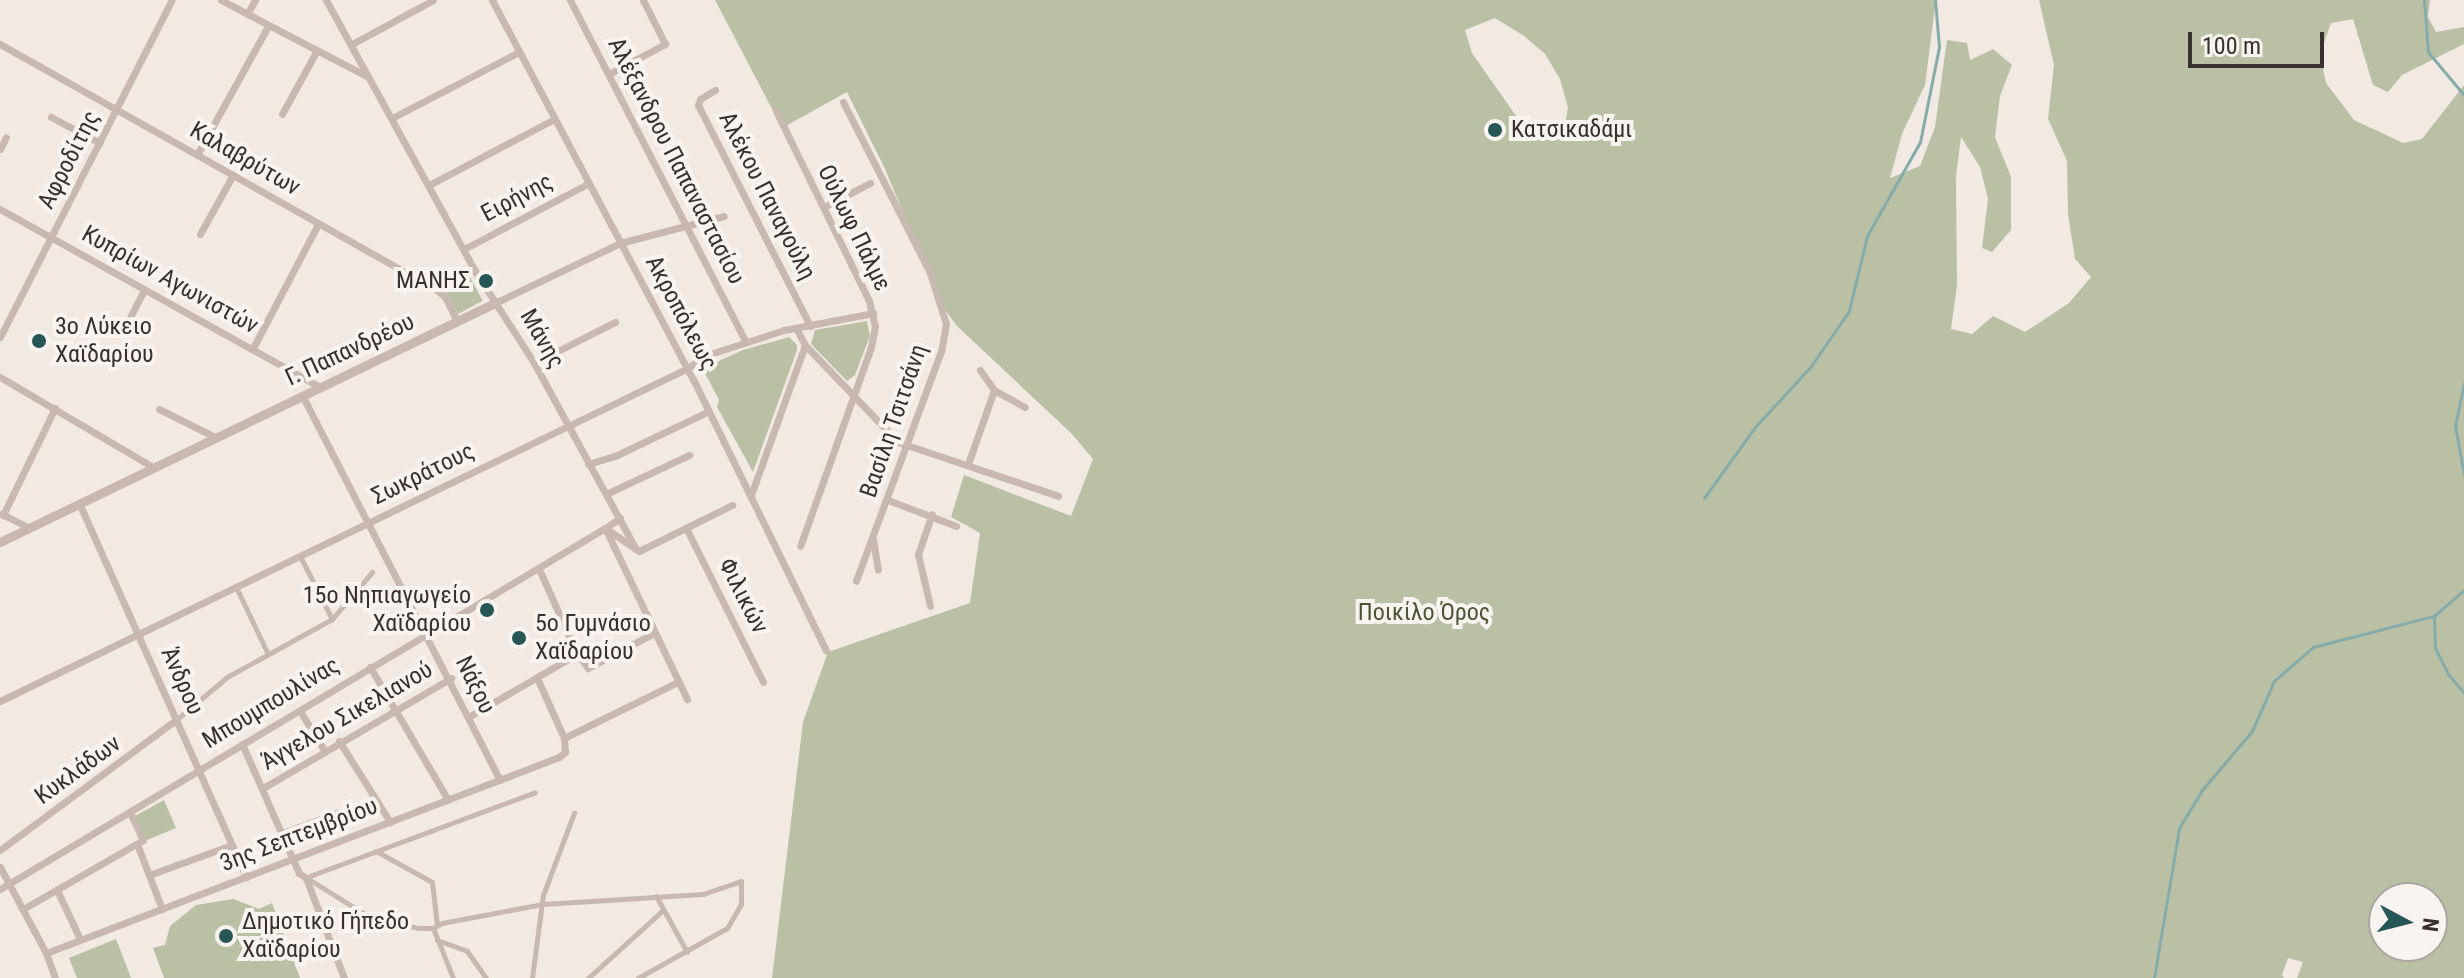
<!DOCTYPE html>
<meta charset="utf-8">
<style>
body{margin:0}
#map{position:relative;width:2464px;height:978px;overflow:hidden;background:#f2e9e3;font-family:"Roboto Condensed",sans-serif}
div>[style]{position:absolute}
[style*='--x']{left:calc(var(--x)*1px);top:calc(var(--y)*1px);width:calc(var(--w)*1px);rotate:calc(var(--a)*1deg)}
.green>*{inset:0;background:#b9c0a4;transform-origin:0 0}
.stream>*{height:3px;margin:-1.5px;padding:0 1.5px;transform-origin:1.5px;border-radius:1.5px;background:#84acaa}
.pedestrian>*{height:5px;margin:-2.5px;padding:0 2.5px;transform-origin:2.5px;border-radius:2.5px;background:#c9b8af}
.minor>*{height:7px;margin:-3.5px;padding:0 3.5px;transform-origin:3.5px;border-radius:3.5px;background:#c9b8af}
.tertiary>*{height:9px;margin:-4.5px;padding:0 4.5px;transform-origin:4.5px;border-radius:4.5px;background:#c9b8af}
.dots>*{width:22px;height:22px;translate:-50% -50%;box-sizing:border-box;border:4px solid #f9f4ef;border-radius:50%}
span{translate:-50% -50%;white-space:nowrap;text-align:center;line-height:1.15;-webkit-text-stroke:8px #f9f4ef;paint-order:stroke}
.poi-label{font-size:24px;color:#392f2c}
.left{translate:0 -50%;text-align:left}
.right{translate:-100% -50%;text-align:right}
.street-label{font-size:24px;color:#392f2c}
.park-label{font-size:24px;color:#4c5533}
.north{position:absolute;left:2368px;top:882px;width:80px;height:80px;box-sizing:border-box;background:#f9f4ef;border:2px solid #aca5a1;border-radius:50%;rotate:97deg;font-size:22px;font-weight:700;line-height:32px;text-align:center;color:#392f2c}
.north::after{content:'';display:block;margin:auto;width:28px;height:36px;background:#265655;clip-path:polygon(50% 0,100% 100%,50% 72%,0 100%)}
.scale{position:absolute;left:2188px;top:32px;width:136px;height:36px;box-sizing:border-box;border:4px solid #392f2c;border-top:0;padding-left:10px;font-size:24px;line-height:28px;white-space:nowrap;color:#392f2c;-webkit-text-stroke:6px #f9f4ef;paint-order:stroke}
</style>
<div id="map">
<div class="green">
<div style="clip-path:polygon(evenodd,715px 0,1936px 0,1925px 85px,1902px 134px,1890px 178px,1920px 166px,1935px 127px,1947px 40px,1967px 43px,1970px 60px,1993px 49px,2012px 65px,2000px 96px,1995px 137px,2011px 177px,2011px 230px,1992px 252px,1982px 248px,1988px 199px,1980px 167px,1961px 137px,1956px 176px,1957px 285px,1951px 329px,1972px 334px,1993px 316px,2025px 332px,2069px 303px,2091px 277px,2075px 259px,2068px 214px,2067px 161px,2048px 119px,2054px 65px,2039px 0,2430px 0,2428px 17px,2436px 32px,2464px 27px,2464px 44px,2402px 75px,2388px 92px,2373px 85px,2353px 19px,2331px 23px,2320px 54px,2326px 83px,2354px 120px,2403px 143px,2422px 139px,2464px 85px,2464px 978px,2297px 978px,2303px 962px,2288px 958px,2282px 975px,2284px 978px,772px 978px,803px 722px,828px 652px,970px 603px,980px 533px,951px 517px,964px 475px,1071px 516px,1093px 459px,1072px 434px,957px 326px,942px 306px,885px 169px,847px 92px,782px 128px,715px 0,1495px 18px,1524px 36px,1545px 54px,1560px 79px,1568px 108px,1565px 124px,1544px 134px,1530px 136px,1472px 53px,1465px 30px,1495px 18px,715px 0,2384px 898px,2432px 898px,2432px 946px,2384px 946px,2384px 898px)"></div>
<div style="left:470px;top:277px;width:27px;height:28px;rotate:62deg"></div>
<div style="clip-path:polygon(867px 321px,870px 336px,855px 375px,847px 381px,811px 344px,815px 330px)"></div>
<div style="clip-path:polygon(789px 337px,797px 345px,797px 350px,753px 472px,717px 407px,719px 400px,706px 375px,708px 366px,743px 350px)"></div>
<div style="clip-path:polygon(164px 800px,176px 828px,147px 840px,135px 816px)"></div>
<div style="clip-path:polygon(233px 899px,259px 909px,272px 903px,300px 978px,164px 978px,153px 948px,165px 945px,170px 926px,196px 905px)"></div>
<div style="clip-path:polygon(116px 939px,131px 978px,77px 978px,69px 958px)"></div>
</div>
<div class="stream">
<div style="--x:2424;--y:0;--w:52;--a:85.6"></div>
<div style="--x:2428;--y:52;--w:56;--a:50.1"></div>
<div style="--x:2464;--y:383;--w:44;--a:101.8"></div>
<div style="--x:2455;--y:426;--w:50;--a:79.6"></div>
<div style="--x:1704;--y:498;--w:87;--a:-54.3"></div>
<div style="--x:1755;--y:427;--w:83;--a:-47.4"></div>
<div style="--x:1811;--y:366;--w:67;--a:-55.4"></div>
<div style="--x:1849;--y:311;--w:77;--a:-76.5"></div>
<div style="--x:1867;--y:236;--w:108;--a:-60.6"></div>
<div style="--x:1920;--y:142;--w:97;--a:-78.7"></div>
<div style="--x:1939;--y:47;--w:47;--a:-94.9"></div>
<div style="--x:2434;--y:618;--w:30;--a:88"></div>
<div style="--x:2435;--y:648;--w:29;--a:63"></div>
<div style="--x:2448;--y:674;--w:25;--a:50"></div>
<div style="--x:2154;--y:978;--w:152;--a:-80.5"></div>
<div style="--x:2179;--y:828;--w:44;--a:-58.8"></div>
<div style="--x:2202;--y:790;--w:77;--a:-49.7"></div>
<div style="--x:2252;--y:731;--w:55;--a:-66.3"></div>
<div style="--x:2274;--y:681;--w:52;--a:-41.1"></div>
<div style="--x:2313;--y:647;--w:125;--a:-14.4"></div>
<div style="--x:2434;--y:616;--w:40;--a:-41"></div>
</div>
<div class="pedestrian">
<div style="--x:437;--y:290;--w:42;--a:-26.6"></div>
<div style="--x:300;--y:556;--w:71;--a:63.1"></div>
<div style="--x:236;--y:587;--w:74;--a:64.5"></div>
<div style="--x:177;--y:719;--w:65;--a:-40"></div>
<div style="--x:227;--y:677;--w:120;--a:-28.9"></div>
<div style="--x:332;--y:619;--w:62;--a:-49.6"></div>
<div style="--x:376;--y:851;--w:64;--a:29"></div>
<div style="--x:432;--y:882;--w:43;--a:83.4"></div>
<div style="--x:307;--y:877;--w:243;--a:-20.4"></div>
<div style="--x:307;--y:878;--w:70;--a:32.1"></div>
<div style="--x:366;--y:915;--w:54;--a:14"></div>
<div style="--x:418;--y:928;--w:15;--a:0"></div>
<div style="--x:433;--y:928;--w:10;--a:-29"></div>
<div style="--x:442;--y:923;--w:103;--a:-10.7"></div>
<div style="--x:543;--y:904;--w:160;--a:-3.6"></div>
<div style="--x:703;--y:894;--w:40;--a:-18.9"></div>
<div style="--x:741;--y:881;--w:23;--a:90"></div>
<div style="--x:741;--y:904;--w:28;--a:120"></div>
<div style="--x:727;--y:928;--w:102;--a:150.7"></div>
<div style="--x:656;--y:896;--w:64;--a:61"></div>
<div style="--x:433;--y:928;--w:54;--a:68.2"></div>
<div style="--x:437;--y:940;--w:32;--a:20"></div>
<div style="--x:467;--y:951;--w:33;--a:55"></div>
<div style="--x:532;--y:978;--w:84;--a:-82.5"></div>
<div style="--x:543;--y:895;--w:88;--a:-69.3"></div>
<div style="--x:588;--y:978;--w:100;--a:-42.2"></div>
</div>
<div class="minor">
<div style="--x:221;--y:0;--w:166;--a:27.6"></div>
<div style="--x:326;--y:0;--w:309;--a:61.2"></div>
<div style="--x:475;--y:271;--w:109;--a:57.3"></div>
<div style="--x:534;--y:363;--w:212;--a:61.3"></div>
<div style="--x:492;--y:0;--w:431;--a:62.1"></div>
<div style="--x:694;--y:381;--w:300;--a:63.9"></div>
<div style="--x:570;--y:0;--w:382;--a:62.8"></div>
<div style="--x:247;--y:14;--w:16;--a:-60"></div>
<div style="--x:0;--y:44;--w:501;--a:29.38"></div>
<div style="--x:437;--y:290;--w:11;--a:41"></div>
<div style="--x:445;--y:297;--w:27;--a:63"></div>
<div style="--x:352;--y:44;--w:92;--a:-28.5"></div>
<div style="--x:609;--y:74;--w:64;--a:-28.2"></div>
<div style="--x:665;--y:44;--w:49;--a:-116.6"></div>
<div style="--x:715;--y:90;--w:17;--a:149"></div>
<div style="--x:700;--y:99;--w:6;--a:108"></div>
<div style="--x:698;--y:105;--w:248;--a:63.1"></div>
<div style="--x:843;--y:102;--w:192;--a:63"></div>
<div style="--x:930;--y:273;--w:53;--a:72.6"></div>
<div style="--x:946;--y:324;--w:27;--a:100"></div>
<div style="--x:941;--y:351;--w:245;--a:110.3"></div>
<div style="--x:776;--y:111;--w:212;--a:63.9"></div>
<div style="--x:869;--y:301;--w:26;--a:77"></div>
<div style="--x:875;--y:326;--w:21;--a:101"></div>
<div style="--x:871;--y:347;--w:211;--a:109.6"></div>
<div style="--x:282;--y:114;--w:71;--a:-61.3"></div>
<div style="--x:51;--y:117;--w:55;--a:28"></div>
<div style="--x:392;--y:118;--w:143;--a:-27.5"></div>
<div style="--x:0;--y:149;--w:13;--a:-63"></div>
<div style="--x:198;--y:153;--w:145;--a:-61.1"></div>
<div style="--x:429;--y:185;--w:141;--a:-27.8"></div>
<div style="--x:824;--y:207;--w:52;--a:-27.6"></div>
<div style="--x:0;--y:209;--w:366;--a:29.1"></div>
<div style="--x:200;--y:234;--w:68;--a:-60.8"></div>
<div style="--x:464;--y:249;--w:141;--a:-27.8"></div>
<div style="--x:497;--y:302;--w:136;--a:-25.6"></div>
<div style="--x:620;--y:243;--w:107;--a:-14.6"></div>
<div style="--x:123;--y:331;--w:46;--a:-62.9"></div>
<div style="--x:0;--y:337;--w:378;--a:-63"></div>
<div style="--x:805;--y:345;--w:134;--a:46.2"></div>
<div style="--x:898;--y:442;--w:169;--a:18.6"></div>
<div style="--x:253;--y:348;--w:140;--a:-62.3"></div>
<div style="--x:534;--y:363;--w:91;--a:-26.8"></div>
<div style="--x:980;--y:370;--w:24;--a:55"></div>
<div style="--x:994;--y:390;--w:35;--a:29"></div>
<div style="--x:0;--y:377;--w:178;--a:30.5"></div>
<div style="--x:302;--y:395;--w:433;--a:62.8"></div>
<div style="--x:159;--y:409;--w:63;--a:26.6"></div>
<div style="--x:588;--y:464;--w:28;--a:-17"></div>
<div style="--x:615;--y:456;--w:104;--a:-25.6"></div>
<div style="--x:968;--y:464;--w:78;--a:-70.6"></div>
<div style="--x:606;--y:494;--w:92;--a:-25.2"></div>
<div style="--x:751;--y:495;--w:159;--a:-70.2"></div>
<div style="--x:805;--y:345;--w:19;--a:-118"></div>
<div style="--x:888;--y:500;--w:73;--a:20.9"></div>
<div style="--x:79;--y:503;--w:410;--a:65.9"></div>
<div style="--x:2;--y:514;--w:30;--a:27"></div>
<div style="--x:3;--y:515;--w:119;--a:-64.1"></div>
<div style="--x:620;--y:518;--w:18;--a:146"></div>
<div style="--x:605;--y:528;--w:190;--a:64.4"></div>
<div style="--x:686;--y:528;--w:172;--a:63.4"></div>
<div style="--x:873;--y:539;--w:31;--a:81"></div>
<div style="--x:539;--y:569;--w:93;--a:65.9"></div>
<div style="--x:577;--y:654;--w:18;--a:52"></div>
<div style="--x:588;--y:668;--w:75;--a:-27.9"></div>
<div style="--x:930;--y:606;--w:53;--a:-103"></div>
<div style="--x:918;--y:554;--w:42;--a:-70.7"></div>
<div style="--x:370;--y:667;--w:154;--a:59.6"></div>
<div style="--x:0;--y:701;--w:764;--a:-25.83"></div>
<div style="--x:688;--y:368;--w:20;--a:-37"></div>
<div style="--x:704;--y:356;--w:84;--a:-18"></div>
<div style="--x:784;--y:330;--w:91;--a:-10.8"></div>
<div style="--x:300;--y:711;--w:46;--a:58.4"></div>
<div style="--x:470;--y:716;--w:124;--a:-30.1"></div>
<div style="--x:564;--y:738;--w:127;--a:-26.2"></div>
<div style="--x:339;--y:741;--w:96;--a:57.8"></div>
<div style="--x:242;--y:744;--w:141;--a:66.2"></div>
<div style="--x:299;--y:873;--w:9;--a:36"></div>
<div style="--x:306;--y:878;--w:107;--a:69.2"></div>
<div style="--x:263;--y:788;--w:218;--a:-30.3"></div>
<div style="--x:283;--y:833;--w:60;--a:-20.6"></div>
<div style="--x:137;--y:844;--w:70;--a:69"></div>
<div style="--x:0;--y:850;--w:220;--a:-36.5"></div>
<div style="--x:0;--y:867;--w:98;--a:61.9"></div>
<div style="--x:46;--y:953;--w:27;--a:70"></div>
<div style="--x:149;--y:875;--w:88;--a:-19.9"></div>
<div style="--x:0;--y:889;--w:705;--a:-30.82"></div>
<div style="--x:605;--y:528;--w:41;--a:34.1"></div>
<div style="--x:639;--y:551;--w:104;--a:-26.3"></div>
<div style="--x:57;--y:890;--w:54;--a:64.9"></div>
<div style="--x:23;--y:909;--w:138;--a:-29.9"></div>
<div style="--x:143;--y:840;--w:29;--a:-115"></div>
<div style="--x:46;--y:953;--w:549;--a:-20.91"></div>
<div style="--x:559;--y:757;--w:8;--a:-40"></div>
<div style="--x:565;--y:752;--w:14;--a:-94"></div>
<div style="--x:564;--y:738;--w:66;--a:-114.2"></div>
</div>
<div class="tertiary">
<div style="--x:0;--y:542;--w:552;--a:-25.78"></div>
</div>
<div class="dots">
<div style="left:1495px;top:130px;background:#265655"></div>
<div style="left:486px;top:281px;background:#265655"></div>
<div style="left:39px;top:341px;background:#265655"></div>
<div style="left:487px;top:610px;background:#265655"></div>
<div style="left:519px;top:638px;background:#265655"></div>
<div style="left:226px;top:936px;background:#265655"></div>
</div>
<div class="poi-label">
<span class="left" style="left:1511px;top:130px">Κατσικαδάμι</span>
<span class="right" style="left:470px;top:281px">ΜΑΝΗΣ</span>
<span class="left" style="left:55px;top:341px">3ο Λύκειο<br>Χαϊδαρίου</span>
<span class="right" style="left:471px;top:610px">15ο Νηπιαγωγείο<br>Χαϊδαρίου</span>
<span class="left" style="left:535px;top:638px">5ο Γυμνάσιο<br>Χαϊδαρίου</span>
<span class="left" style="left:242px;top:936px">Δημοτικό Γήπεδο<br>Χαϊδαρίου</span>
</div>
<div class="street-label">
<span style="left:245px;top:159px;rotate:30deg">Καλαβρύτων</span>
<span style="left:69px;top:160px;rotate:-63deg">Αφροδίτης</span>
<span style="left:676px;top:161px;rotate:63deg">Αλέξανδρου Παπαναστασίου</span>
<span style="left:767px;top:196px;rotate:63deg">Αλέκου Παναγούλη</span>
<span style="left:517px;top:198px;rotate:-28deg">Ειρήνης</span>
<span style="left:854px;top:228px;rotate:64deg">Ούλωφ Πάλμε</span>
<span style="left:170px;top:280px;rotate:29deg">Κυπρίων Αγωνιστών</span>
<span style="left:681px;top:313px;rotate:62deg">Ακροπόλεως</span>
<span style="left:542px;top:339px;rotate:60deg">Μάνης</span>
<span style="left:350px;top:350px;rotate:-25deg">Γ. Παπανδρέου</span>
<span style="left:894px;top:421px;rotate:-71deg">Βασίλη Τσιτσάνη</span>
<span style="left:423px;top:474px;rotate:-26deg">Σωκράτους</span>
<span style="left:743px;top:596px;rotate:63deg">Φιλικών</span>
<span style="left:182px;top:681px;rotate:66deg">Άνδρου</span>
<span style="left:475px;top:685px;rotate:64deg">Νάξου</span>
<span style="left:271px;top:703px;rotate:-31deg">Μπουμπουλίνας</span>
<span style="left:347px;top:716px;rotate:-30deg">Άγγελου Σικελιανού</span>
<span style="left:78px;top:770px;rotate:-36deg">Κυκλάδων</span>
<span style="left:299px;top:835px;rotate:-21deg">3ης Σεπτεμβρίου</span>
</div>
<div class="park-label">
<span style="left:1424px;top:613px">Ποικίλο Όρος</span>
</div>
<div class="north">N</div>
<div class="scale">100 m</div>
</div>
